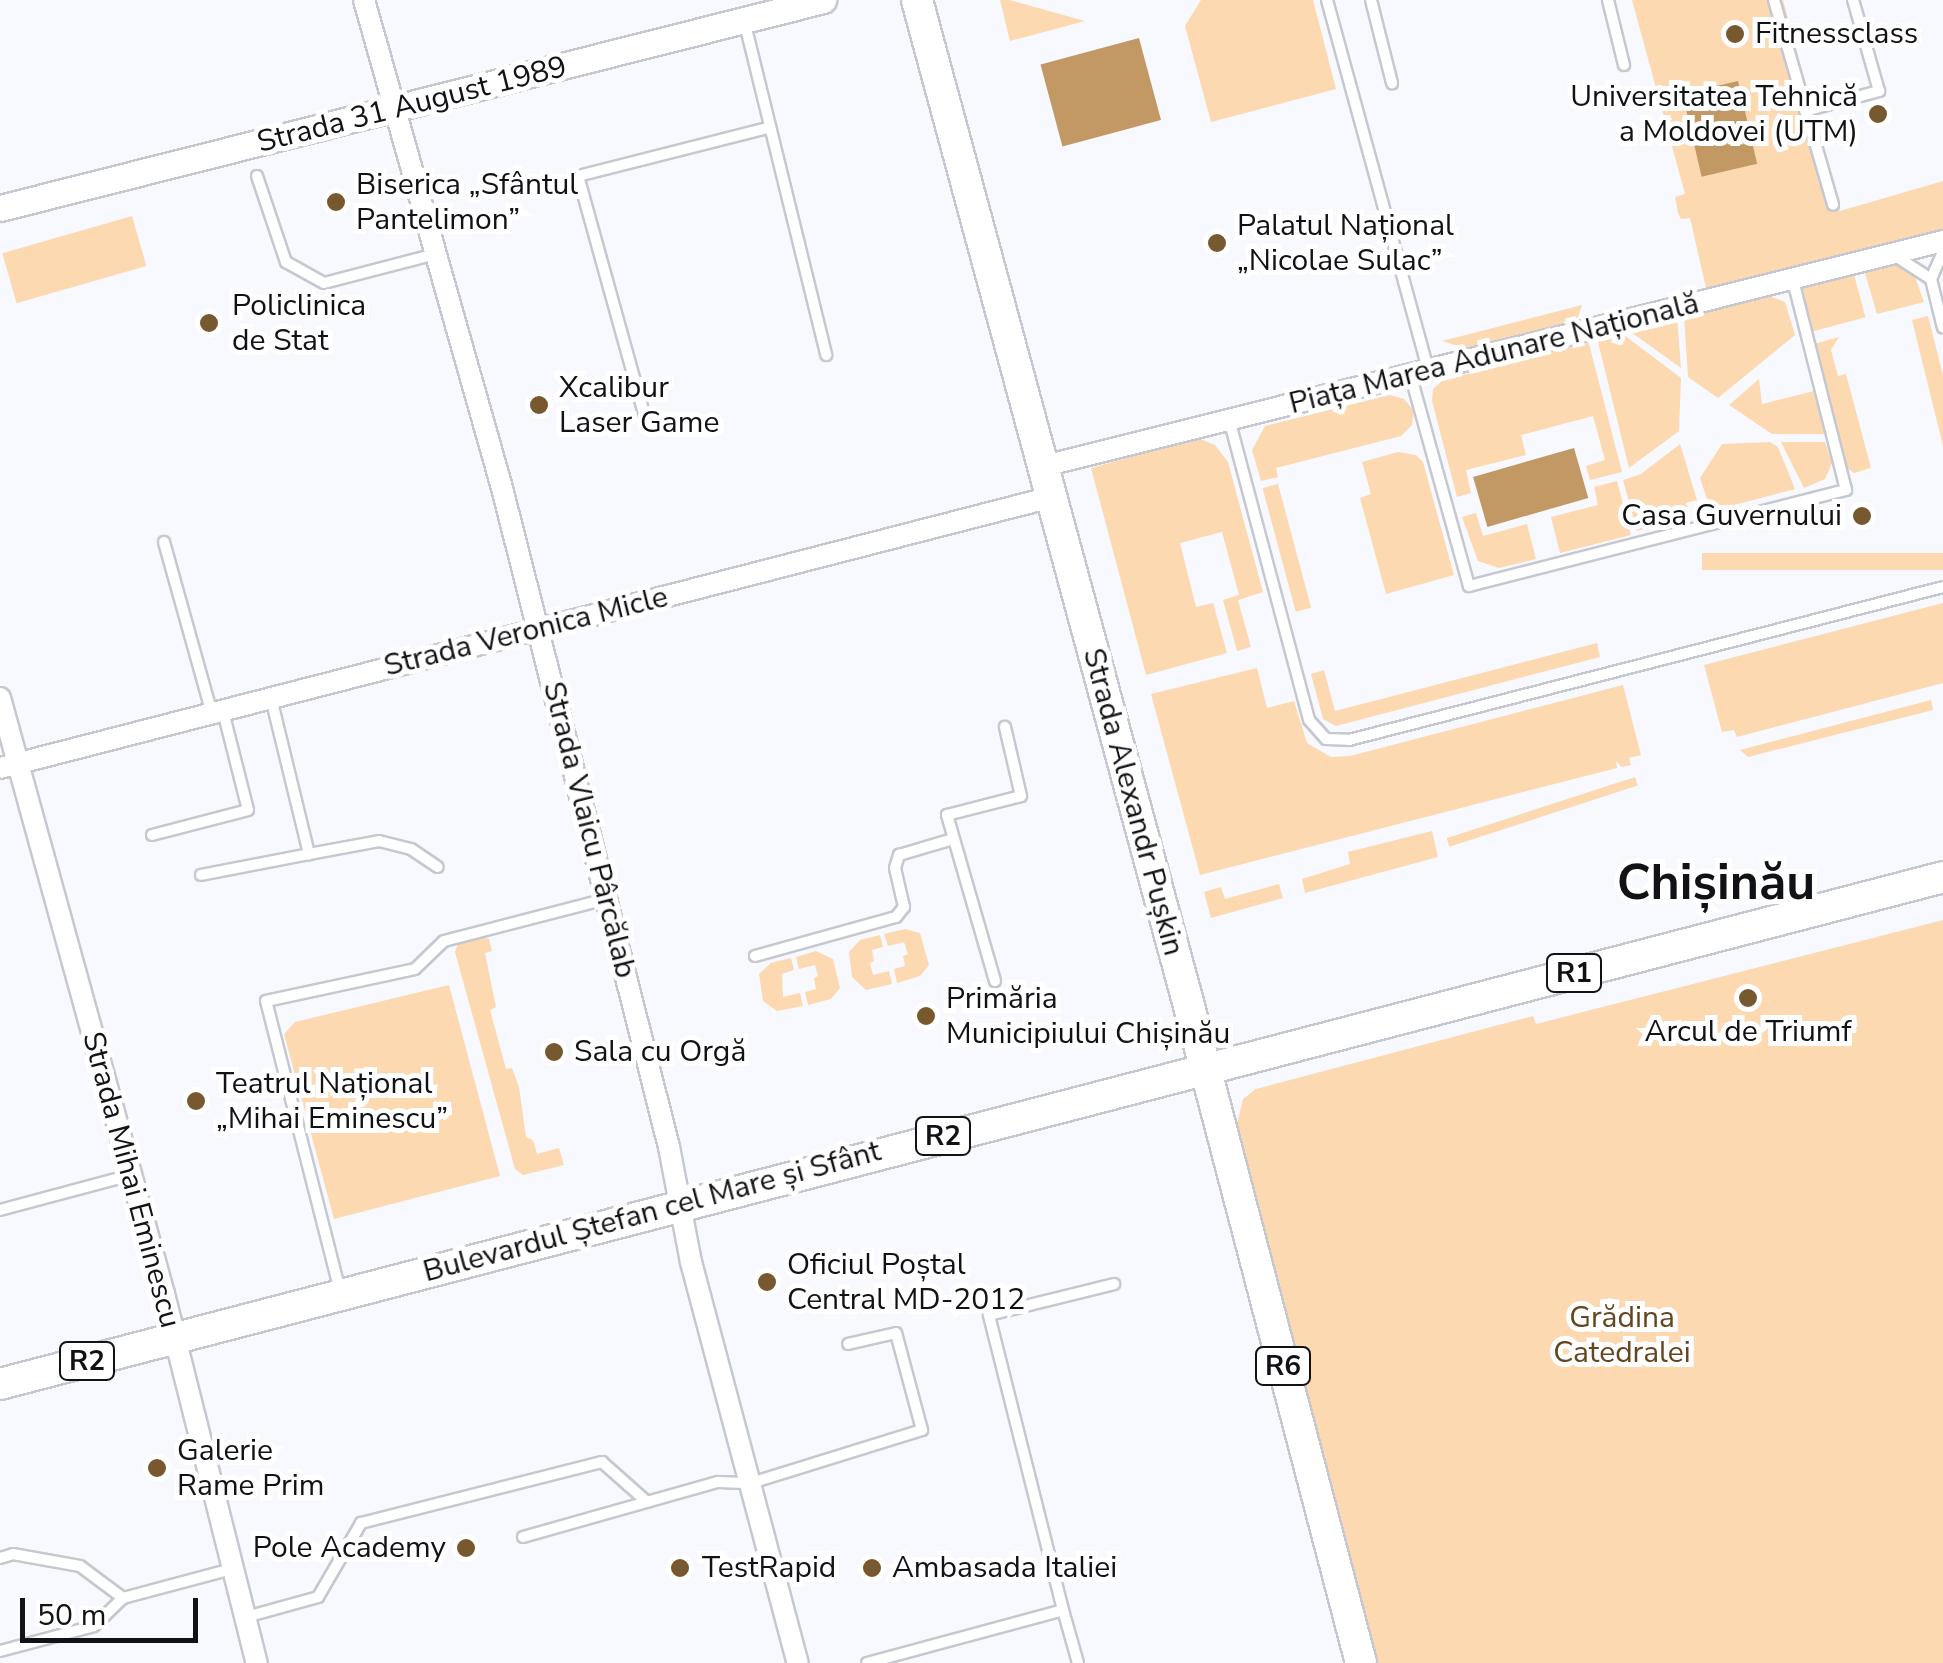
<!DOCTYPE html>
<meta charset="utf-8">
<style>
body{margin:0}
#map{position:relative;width:1943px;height:1663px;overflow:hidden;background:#f7f9fe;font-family:"Nunito Sans",sans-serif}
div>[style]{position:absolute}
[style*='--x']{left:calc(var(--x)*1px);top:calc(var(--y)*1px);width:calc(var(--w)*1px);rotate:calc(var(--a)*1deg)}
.green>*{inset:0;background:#fcd9b0;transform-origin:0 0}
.water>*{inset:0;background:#c29965;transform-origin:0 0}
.roads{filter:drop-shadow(2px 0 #c5c8d0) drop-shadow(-2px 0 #c5c8d0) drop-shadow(0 2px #c5c8d0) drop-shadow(0 -2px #c5c8d0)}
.service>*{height:10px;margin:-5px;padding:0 5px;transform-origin:5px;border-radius:5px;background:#fff}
.minor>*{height:20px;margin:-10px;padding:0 10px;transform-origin:10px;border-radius:10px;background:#fff}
.tertiary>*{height:25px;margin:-12.5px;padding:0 12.5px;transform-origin:12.5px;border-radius:12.5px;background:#fff}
.primary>*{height:30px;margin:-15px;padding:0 15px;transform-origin:15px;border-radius:15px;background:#fff}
.dots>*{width:28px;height:28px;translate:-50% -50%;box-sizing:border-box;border:5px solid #fff;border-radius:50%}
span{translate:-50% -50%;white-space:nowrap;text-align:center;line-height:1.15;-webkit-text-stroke:10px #fff;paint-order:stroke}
.shield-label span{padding:2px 8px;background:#fff;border:2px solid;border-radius:8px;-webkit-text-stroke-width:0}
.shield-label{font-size:28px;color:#111215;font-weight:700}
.poi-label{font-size:30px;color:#111215}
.left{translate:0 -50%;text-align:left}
.right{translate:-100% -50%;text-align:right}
.street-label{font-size:30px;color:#111215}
.park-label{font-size:30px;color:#63451e}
.town-label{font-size:50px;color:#111215;font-weight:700}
.scale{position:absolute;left:20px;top:1598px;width:178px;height:45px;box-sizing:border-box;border:5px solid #111215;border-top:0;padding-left:12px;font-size:30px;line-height:35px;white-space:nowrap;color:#111215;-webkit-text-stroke:8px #fff;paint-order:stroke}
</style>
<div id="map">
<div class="green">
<div style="clip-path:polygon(1000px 0,1010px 0,1085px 21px,1010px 41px)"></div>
<div style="clip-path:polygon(1201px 0,1313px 0,1336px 89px,1211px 122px,1185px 26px)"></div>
<div style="clip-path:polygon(1632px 0,1783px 0,1840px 211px,1943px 181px,1943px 229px,1706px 288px,1690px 218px,1681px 219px,1678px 213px,1675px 197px,1685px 194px)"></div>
<div style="left:132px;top:216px;width:52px;height:135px;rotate:74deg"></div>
<div style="clip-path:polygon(1896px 264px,1915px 277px,1924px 302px,1877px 314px,1864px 270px)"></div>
<div style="left:1853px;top:271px;width:48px;height:54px;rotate:75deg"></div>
<div style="clip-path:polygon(1764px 294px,1785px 302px,1795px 335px,1718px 398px,1688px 377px,1684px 316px)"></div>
<div style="clip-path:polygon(1582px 305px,1577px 320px,1469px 349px,1442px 341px)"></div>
<div style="clip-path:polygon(1928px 316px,1943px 375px,1943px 446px,1912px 320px)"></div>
<div style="clip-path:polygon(1677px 317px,1681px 368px,1628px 330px)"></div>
<div style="clip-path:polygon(1620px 332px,1681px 378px,1679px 431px,1629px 468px,1597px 338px)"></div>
<div style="clip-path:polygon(1839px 337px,1831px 350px,1838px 376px,1846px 374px,1871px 468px,1854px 473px,1846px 467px,1814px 344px)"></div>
<div style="clip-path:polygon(1588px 340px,1622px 472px,1590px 480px,1586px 466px,1605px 460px,1593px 416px,1521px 435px,1526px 455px,1466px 470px,1471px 493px,1457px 497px,1432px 401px,1433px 389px,1442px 381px)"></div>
<div style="clip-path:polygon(1759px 379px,1762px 404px,1814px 391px,1827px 434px,1772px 434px,1729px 405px)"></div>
<div style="clip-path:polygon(1390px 395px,1404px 399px,1414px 411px,1412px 425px,1401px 436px,1276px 468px,1278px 477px,1261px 481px,1252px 450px,1265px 426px)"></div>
<div style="clip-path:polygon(1198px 438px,1215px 445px,1228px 462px,1263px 592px,1238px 600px,1251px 647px,1237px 651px,1223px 600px,1239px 595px,1222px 532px,1180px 543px,1196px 607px,1213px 603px,1227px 653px,1146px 675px,1091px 468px)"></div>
<div style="clip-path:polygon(1770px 442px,1778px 447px,1795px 489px,1711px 511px,1700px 478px,1722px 444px)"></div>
<div style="clip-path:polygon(1781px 442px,1825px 442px,1832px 463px,1825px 479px,1804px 488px)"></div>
<div style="clip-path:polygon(1680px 444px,1697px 500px,1686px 503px,1689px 515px,1637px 531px,1623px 480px,1641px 474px)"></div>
<div style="clip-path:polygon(1398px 452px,1416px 455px,1423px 462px,1454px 575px,1386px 594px,1360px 498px,1371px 494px,1362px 462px)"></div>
<div style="clip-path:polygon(1617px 481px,1631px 535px,1560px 553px,1551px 517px,1598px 505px,1594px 487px)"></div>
<div style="left:1278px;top:484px;width:128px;height:16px;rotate:75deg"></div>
<div style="clip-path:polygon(1476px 513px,1483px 536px,1527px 524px,1536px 559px,1499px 568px,1478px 561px,1462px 517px)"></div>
<div style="left:1943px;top:553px;width:17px;height:241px;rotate:90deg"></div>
<div style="clip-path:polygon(1943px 603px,1943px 683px,1737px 737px,1734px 730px,1722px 732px,1704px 665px)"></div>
<div style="clip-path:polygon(1597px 643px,1600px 657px,1336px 726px,1323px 719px,1311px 674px,1324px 670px,1335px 711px)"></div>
<div style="clip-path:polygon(1257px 668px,1267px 708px,1294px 701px,1307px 743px,1331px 757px,1350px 756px,1623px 685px,1641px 755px,1629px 758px,1631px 765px,1622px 767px,1616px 761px,1617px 768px,1200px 875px,1151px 694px)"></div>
<div style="clip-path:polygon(1931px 700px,1933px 710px,1748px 757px,1740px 750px)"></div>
<div style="left:1635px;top:777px;width:9px;height:198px;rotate:72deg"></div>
<div style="clip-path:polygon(1432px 831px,1438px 857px,1305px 893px,1302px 879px,1350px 864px,1348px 852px)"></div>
<div style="clip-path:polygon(1279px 884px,1283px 898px,1211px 918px,1204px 892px,1221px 887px,1225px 899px)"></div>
<div style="clip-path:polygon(1943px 920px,1943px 1663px,1378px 1663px,1245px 1160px,1237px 1124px,1243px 1099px,1256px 1089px,1533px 1016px,1536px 1024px)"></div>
<div style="clip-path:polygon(905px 929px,920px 933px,929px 965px,920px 976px,897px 983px,894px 969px,905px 966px,903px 956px,908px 954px,904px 942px,888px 946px,884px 934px)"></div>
<div style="clip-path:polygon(880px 935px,883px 947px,872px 950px,874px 961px,870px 963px,873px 975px,889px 971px,892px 984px,866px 990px,852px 977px,849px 952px,860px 940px)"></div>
<div style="clip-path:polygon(482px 937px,489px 939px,492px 951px,485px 953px,496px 1007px,490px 1010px,506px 1069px,512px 1068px,519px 1087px,526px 1137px,533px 1140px,537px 1154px,559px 1148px,564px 1165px,523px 1175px,515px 1169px,455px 952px,458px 943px)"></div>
<div style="clip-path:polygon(816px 951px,833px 959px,840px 988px,831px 999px,808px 1005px,805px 992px,816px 989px,814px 978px,818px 976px,815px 965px,799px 969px,796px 957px)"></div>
<div style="clip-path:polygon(791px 958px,794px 970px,782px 974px,783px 997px,800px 993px,803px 1006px,777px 1011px,763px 1001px,759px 974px,771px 963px)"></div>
<div style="clip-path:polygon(449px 985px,500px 1176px,334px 1219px,284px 1034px,295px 1022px)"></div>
</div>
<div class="water">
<div style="left:1139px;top:38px;width:85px;height:102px;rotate:75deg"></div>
<div style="left:1738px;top:81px;width:85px;height:57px;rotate:77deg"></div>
<div style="left:1574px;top:448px;width:52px;height:105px;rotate:74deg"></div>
</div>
<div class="roads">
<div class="service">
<div style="--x:1327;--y:0;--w:384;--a:74.7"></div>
<div style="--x:1371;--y:0;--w:86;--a:75.8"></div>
<div style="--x:1608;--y:0;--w:67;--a:76.2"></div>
<div style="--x:1774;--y:0;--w:213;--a:73.9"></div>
<div style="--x:744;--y:20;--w:345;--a:76.2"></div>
<div style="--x:1805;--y:111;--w:77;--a:-15.1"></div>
<div style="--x:1879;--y:91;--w:95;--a:-105.9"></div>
<div style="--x:257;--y:176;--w:91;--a:71.4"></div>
<div style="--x:286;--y:262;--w:43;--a:28.9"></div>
<div style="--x:324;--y:283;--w:116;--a:-14.5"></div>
<div style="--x:1943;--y:252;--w:30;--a:114"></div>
<div style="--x:1931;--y:279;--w:50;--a:76.2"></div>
<div style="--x:1894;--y:255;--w:44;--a:33"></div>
<div style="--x:1411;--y:377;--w:217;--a:74.5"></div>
<div style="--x:1469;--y:586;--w:389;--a:-14.3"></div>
<div style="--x:1846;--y:490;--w:217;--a:-104.2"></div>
<div style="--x:1229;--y:419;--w:311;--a:75.1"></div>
<div style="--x:1309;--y:720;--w:25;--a:48"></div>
<div style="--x:1326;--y:739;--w:23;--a:2"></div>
<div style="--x:1349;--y:740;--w:613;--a:-14.44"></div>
<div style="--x:646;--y:421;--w:254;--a:-105.5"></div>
<div style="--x:578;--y:176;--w:196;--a:-14.2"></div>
<div style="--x:164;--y:542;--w:179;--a:74.4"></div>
<div style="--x:271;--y:698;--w:161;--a:76.3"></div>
<div style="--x:309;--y:854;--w:71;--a:-10.5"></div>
<div style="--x:379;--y:841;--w:33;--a:14"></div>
<div style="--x:411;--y:849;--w:32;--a:34"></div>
<div style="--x:152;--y:835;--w:99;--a:-14.6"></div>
<div style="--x:248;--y:810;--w:102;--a:-104.2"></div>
<div style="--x:201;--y:875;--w:110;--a:-11"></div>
<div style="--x:755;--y:956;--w:146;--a:-15.5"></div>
<div style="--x:896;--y:917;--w:13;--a:-51"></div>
<div style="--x:904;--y:907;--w:40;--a:-103"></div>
<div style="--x:895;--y:868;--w:14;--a:-73"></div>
<div style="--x:899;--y:855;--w:56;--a:-16.5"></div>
<div style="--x:995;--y:981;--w:173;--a:-106.1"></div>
<div style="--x:947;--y:815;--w:76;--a:-14.4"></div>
<div style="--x:1021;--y:796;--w:71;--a:-103.1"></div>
<div style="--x:0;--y:1210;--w:136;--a:-15"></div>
<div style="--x:340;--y:1291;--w:299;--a:-104.3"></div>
<div style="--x:266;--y:1001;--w:152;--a:-12.1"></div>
<div style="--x:415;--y:969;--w:40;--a:-44"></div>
<div style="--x:444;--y:941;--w:167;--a:-14.5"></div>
<div style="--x:523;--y:1537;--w:203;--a:-15.8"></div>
<div style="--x:718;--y:1482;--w:33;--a:2"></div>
<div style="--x:751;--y:1483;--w:179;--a:-17.2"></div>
<div style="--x:922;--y:1430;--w:100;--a:-105"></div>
<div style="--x:896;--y:1333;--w:49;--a:167.1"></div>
<div style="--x:0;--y:1558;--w:14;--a:-17"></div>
<div style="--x:13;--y:1554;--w:68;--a:10.2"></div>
<div style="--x:80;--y:1566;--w:54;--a:36.7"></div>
<div style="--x:1063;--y:1610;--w:304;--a:-104.1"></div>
<div style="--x:989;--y:1315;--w:129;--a:-13.9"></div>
<div style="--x:246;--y:1617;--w:75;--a:-15.5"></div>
<div style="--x:318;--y:1597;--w:86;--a:-59.8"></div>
<div style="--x:361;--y:1523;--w:249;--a:-14.2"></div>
<div style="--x:602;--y:1462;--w:60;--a:41.6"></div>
<div style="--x:0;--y:1651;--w:97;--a:-14.9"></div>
<div style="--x:94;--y:1626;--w:40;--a:-44"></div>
<div style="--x:123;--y:1598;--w:113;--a:-14.9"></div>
<div style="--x:867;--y:1663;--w:203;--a:-15.1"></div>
<div style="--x:1063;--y:1610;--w:55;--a:74.2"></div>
</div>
<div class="minor">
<div style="--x:364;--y:0;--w:507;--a:74.21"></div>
<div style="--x:502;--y:488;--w:680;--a:75.78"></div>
<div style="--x:669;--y:1147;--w:117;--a:79.2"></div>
<div style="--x:691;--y:1262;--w:415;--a:75.1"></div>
<div style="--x:1044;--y:466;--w:927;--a:-14.05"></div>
<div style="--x:0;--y:698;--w:618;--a:74.61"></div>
<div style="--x:164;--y:1294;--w:381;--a:75.9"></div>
<div style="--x:0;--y:768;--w:1086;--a:-14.45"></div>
</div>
<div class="tertiary">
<div style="--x:0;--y:208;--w:849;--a:-14.18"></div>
</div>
<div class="primary">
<div style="--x:917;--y:0;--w:1038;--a:74.87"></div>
<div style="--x:1188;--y:1002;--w:683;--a:75.33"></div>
<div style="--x:0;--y:1384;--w:2008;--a:-14.62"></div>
</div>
</div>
<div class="dots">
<div style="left:1735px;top:34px;background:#78582e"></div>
<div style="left:1878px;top:114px;background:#78582e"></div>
<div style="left:336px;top:202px;background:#78582e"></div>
<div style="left:1217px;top:243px;background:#78582e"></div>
<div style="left:209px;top:323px;background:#78582e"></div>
<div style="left:539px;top:405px;background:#78582e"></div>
<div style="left:1862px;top:516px;background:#78582e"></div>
<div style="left:1748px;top:998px;background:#78582e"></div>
<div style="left:926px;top:1016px;background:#78582e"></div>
<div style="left:554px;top:1052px;background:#78582e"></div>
<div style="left:196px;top:1101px;background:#78582e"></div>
<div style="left:767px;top:1282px;background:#78582e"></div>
<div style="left:157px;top:1468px;background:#78582e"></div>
<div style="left:466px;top:1548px;background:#78582e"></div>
<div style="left:680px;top:1568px;background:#78582e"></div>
<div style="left:872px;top:1568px;background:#78582e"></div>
</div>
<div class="shield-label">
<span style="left:1574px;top:973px">R1</span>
<span style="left:943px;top:1136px">R2</span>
<span style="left:87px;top:1361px">R2</span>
<span style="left:1283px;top:1366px">R6</span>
</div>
<div class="poi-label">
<span class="left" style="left:1755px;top:34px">Fitnessclass</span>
<span class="right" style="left:1858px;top:114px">Universitatea Tehnică<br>a Moldovei (UTM)</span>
<span class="left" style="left:356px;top:202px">Biserica „Sfântul<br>Pantelimon”</span>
<span class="left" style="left:1237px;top:243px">Palatul Național<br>„Nicolae Sulac”</span>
<span class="left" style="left:232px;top:323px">Policlinica<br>de Stat</span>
<span class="left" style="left:559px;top:405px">Xcalibur<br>Laser Game</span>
<span class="right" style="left:1842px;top:516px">Casa Guvernului</span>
<span class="left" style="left:946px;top:1016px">Primăria<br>Municipiului Chișinău</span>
<span style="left:1748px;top:1032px">Arcul de Triumf</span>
<span class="left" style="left:574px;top:1052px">Sala cu Orgă</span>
<span class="left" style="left:216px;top:1101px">Teatrul Național<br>„Mihai Eminescu”</span>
<span class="left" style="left:787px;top:1282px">Oficiul Poștal<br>Central MD-2012</span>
<span class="left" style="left:177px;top:1468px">Galerie<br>Rame Prim</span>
<span class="right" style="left:446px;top:1548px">Pole Academy</span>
<span class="left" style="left:702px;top:1568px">TestRapid</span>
<span class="left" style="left:892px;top:1568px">Ambasada Italiei</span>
</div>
<div class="street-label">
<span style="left:412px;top:105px;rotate:-14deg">Strada 31 August 1989</span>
<span style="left:1494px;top:354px;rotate:-14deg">Piața Marea Adunare Națională</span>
<span style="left:526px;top:632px;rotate:-14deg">Strada Veronica Micle</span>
<span style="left:1133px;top:802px;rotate:75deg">Strada Alexandr Pușkin</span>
<span style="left:589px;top:830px;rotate:76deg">Strada Vlaicu Pârcălab</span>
<span style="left:131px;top:1180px;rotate:75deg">Strada Mihai Eminescu</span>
<span style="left:652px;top:1212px;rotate:-15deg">Bulevardul Ștefan cel Mare și Sfânt</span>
</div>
<div class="park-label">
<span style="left:1622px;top:1335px">Grădina<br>Catedralei</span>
</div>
<div class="town-label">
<span style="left:1716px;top:883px">Chișinău</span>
</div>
<div class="scale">50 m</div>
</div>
